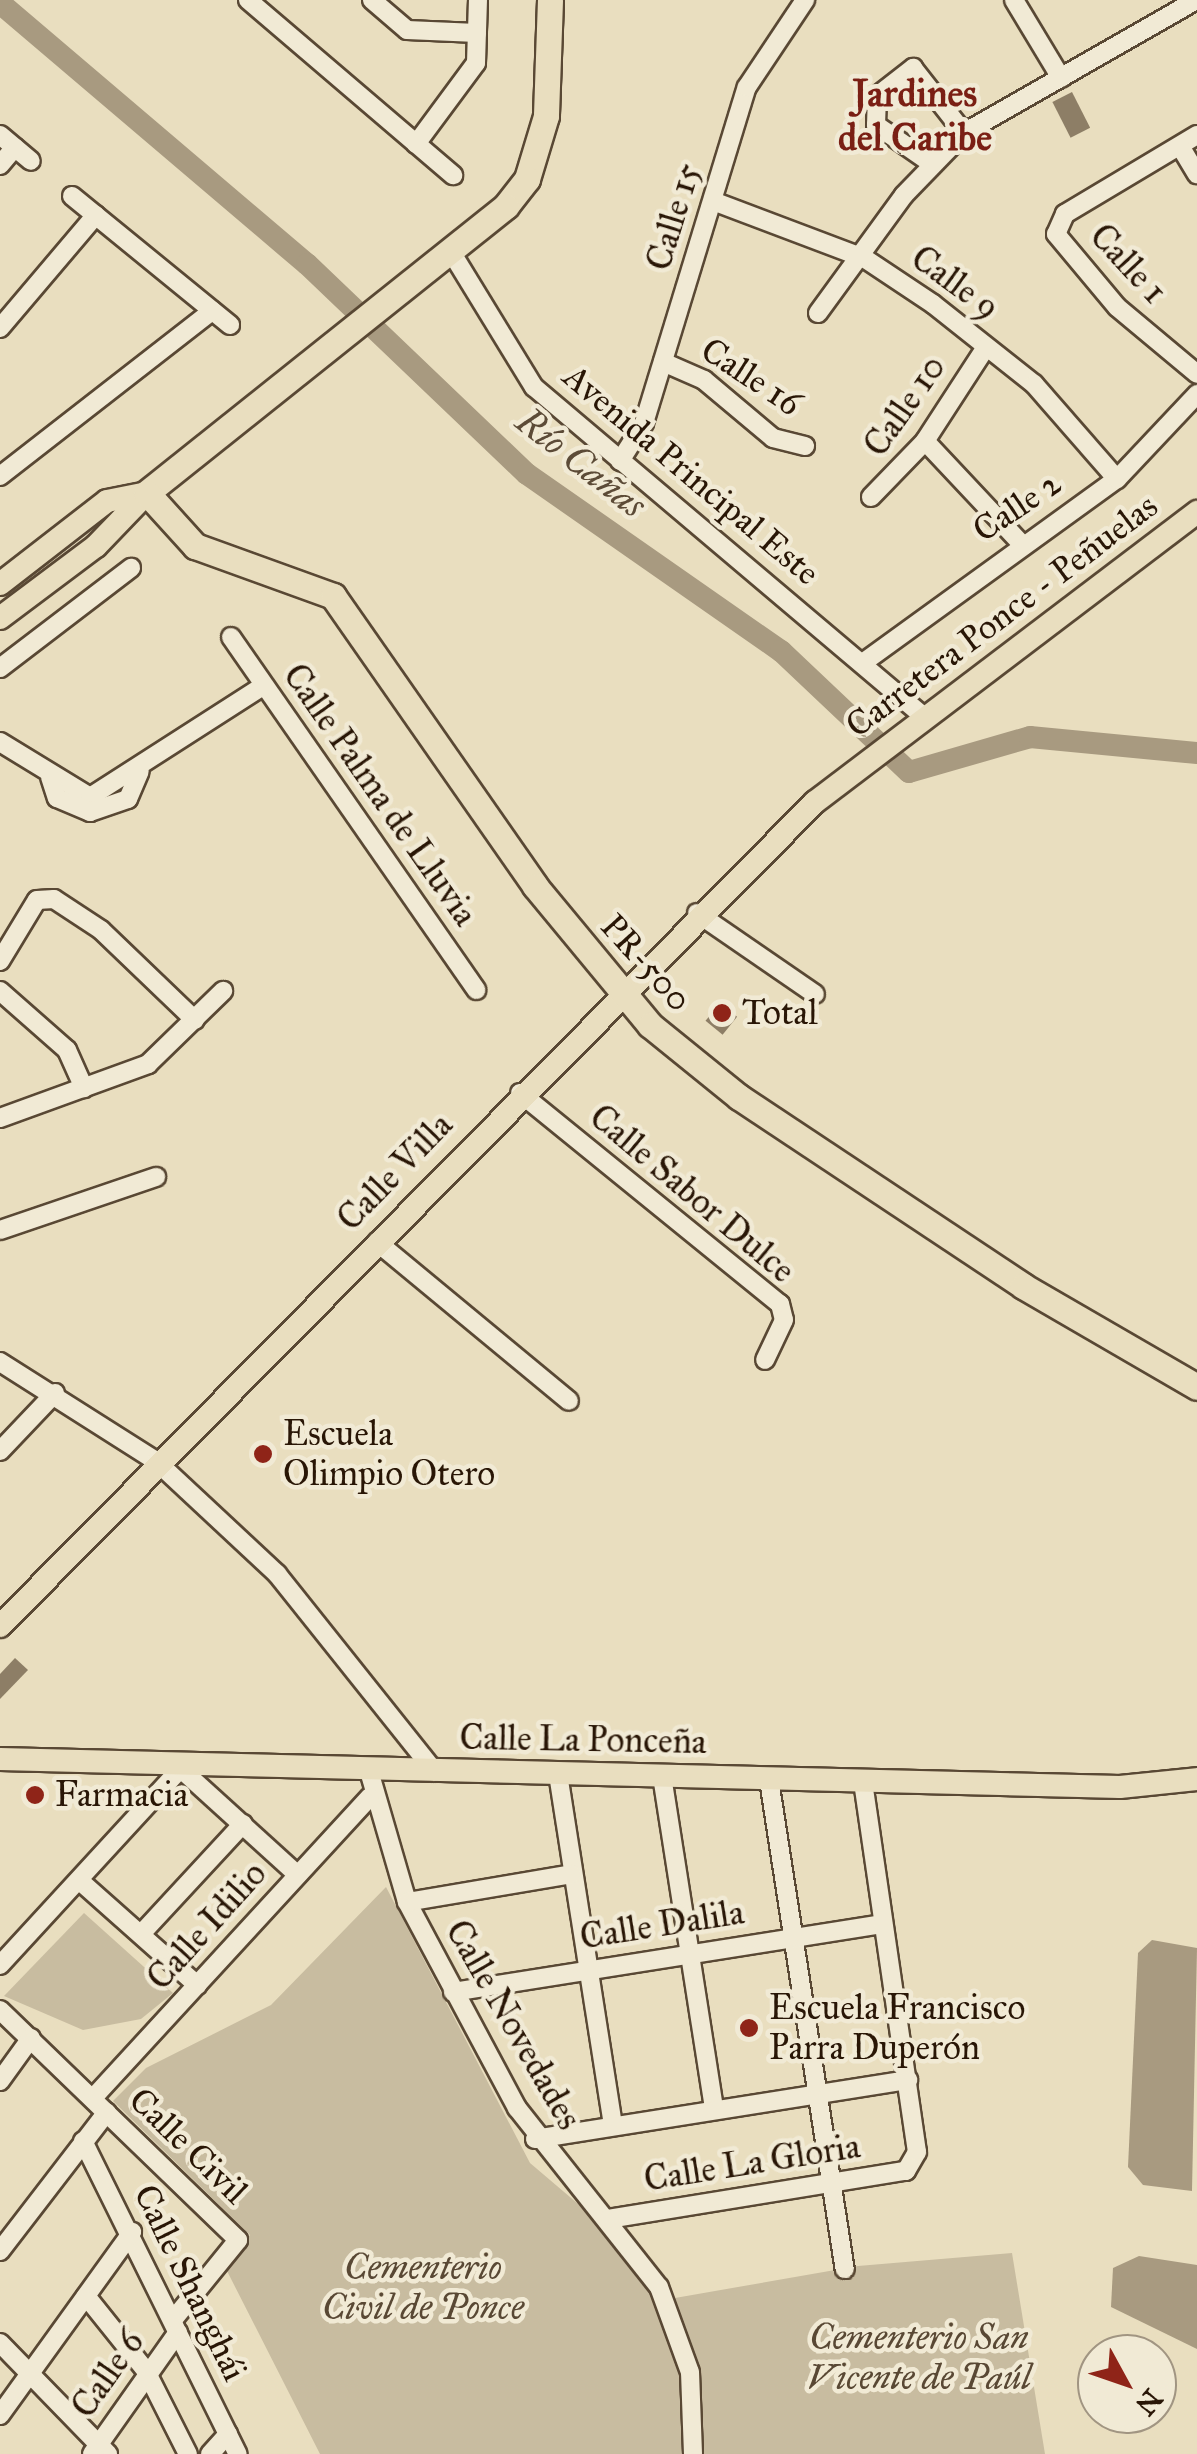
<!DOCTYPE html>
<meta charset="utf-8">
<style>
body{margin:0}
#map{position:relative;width:1197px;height:2454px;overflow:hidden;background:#e9debf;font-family:"IM FELL Great Primer",serif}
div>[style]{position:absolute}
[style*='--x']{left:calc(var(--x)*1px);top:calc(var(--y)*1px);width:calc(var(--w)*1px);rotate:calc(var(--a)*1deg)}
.green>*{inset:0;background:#c8bca0}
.water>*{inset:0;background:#a89a80}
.river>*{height:22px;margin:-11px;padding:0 11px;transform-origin:11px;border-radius:11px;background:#a89a80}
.building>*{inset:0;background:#8d7e66;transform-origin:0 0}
.roads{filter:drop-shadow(2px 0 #594834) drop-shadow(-2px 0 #594834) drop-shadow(0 2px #594834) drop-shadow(0 -2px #594834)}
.minor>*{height:18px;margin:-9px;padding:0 9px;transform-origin:9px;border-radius:9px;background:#f1ead5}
.major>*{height:22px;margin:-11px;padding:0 11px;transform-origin:11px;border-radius:11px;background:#e9debf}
.highway>*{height:25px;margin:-12.5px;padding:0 12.5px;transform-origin:12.5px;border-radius:12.5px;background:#e9debf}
.dots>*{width:28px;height:28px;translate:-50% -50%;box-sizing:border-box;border:5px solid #f1ead5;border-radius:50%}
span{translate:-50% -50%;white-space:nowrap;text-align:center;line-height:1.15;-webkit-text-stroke:9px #f1ead5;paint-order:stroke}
.street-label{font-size:35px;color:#291606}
.poi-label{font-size:35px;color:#291606}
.left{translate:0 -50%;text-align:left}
.park-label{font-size:35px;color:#594834;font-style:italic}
.neighbourhood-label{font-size:38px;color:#7a1f14;font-weight:700}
.water-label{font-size:38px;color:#5c4b37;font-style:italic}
.north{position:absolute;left:1077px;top:2334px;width:100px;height:100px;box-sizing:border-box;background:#f1ead5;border:2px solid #a19582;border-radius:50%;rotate:130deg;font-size:28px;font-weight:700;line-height:40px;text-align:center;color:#291606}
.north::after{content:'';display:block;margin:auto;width:35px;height:45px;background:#8f2418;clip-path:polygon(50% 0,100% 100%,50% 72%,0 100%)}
</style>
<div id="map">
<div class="green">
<div style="clip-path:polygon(386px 1887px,530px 2163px,597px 2220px,652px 2291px,674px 2338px,690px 2423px,685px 2454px,320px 2454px,226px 2269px,250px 2235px,113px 2101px,146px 2068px,271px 2005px)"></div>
<div style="clip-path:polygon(84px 1913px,173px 1993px,141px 2019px,83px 2030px,4px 1996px)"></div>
<div style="clip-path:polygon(1012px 2253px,1045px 2454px,702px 2454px,691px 2346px,675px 2298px,858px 2266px)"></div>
</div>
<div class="water">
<div style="clip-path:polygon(1152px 1940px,1197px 1948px,1192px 2191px,1143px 2185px,1128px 2167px,1138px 1953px)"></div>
<div style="clip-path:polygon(1139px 2256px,1197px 2265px,1197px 2349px,1111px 2307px,1113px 2268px)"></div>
</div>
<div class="river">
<div style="--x:0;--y:3;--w:403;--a:40.4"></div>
<div style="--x:307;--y:264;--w:304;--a:43.7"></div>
<div style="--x:527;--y:474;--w:310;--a:34.9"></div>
<div style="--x:781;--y:651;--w:176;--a:43.4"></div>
<div style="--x:909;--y:772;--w:126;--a:-16.1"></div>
<div style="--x:1030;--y:737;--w:168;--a:5.5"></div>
</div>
<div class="building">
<div style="left:1072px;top:92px;width:40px;height:22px;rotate:63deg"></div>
<div style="left:720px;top:1003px;width:22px;height:23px;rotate:39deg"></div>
<div style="clip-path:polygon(15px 1658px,28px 1670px,0 1699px,0 1674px)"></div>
</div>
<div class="roads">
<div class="minor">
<div style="--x:248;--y:0;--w:270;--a:40.5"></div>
<div style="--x:372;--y:0;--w:46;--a:40.6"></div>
<div style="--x:407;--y:30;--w:70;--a:2.5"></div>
<div style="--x:1014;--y:0;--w:91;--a:58.9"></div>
<div style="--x:0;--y:135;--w:40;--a:40"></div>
<div style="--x:1197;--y:135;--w:154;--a:149.1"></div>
<div style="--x:1065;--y:214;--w:22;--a:114"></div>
<div style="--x:1056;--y:234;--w:95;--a:50.1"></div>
<div style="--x:1117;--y:307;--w:104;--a:39.9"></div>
<div style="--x:416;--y:144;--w:101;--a:-53.5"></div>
<div style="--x:476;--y:63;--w:63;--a:-88.2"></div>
<div style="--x:1180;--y:146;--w:33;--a:59"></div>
<div style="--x:931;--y:163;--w:67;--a:-145.4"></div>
<div style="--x:876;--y:125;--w:29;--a:-88"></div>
<div style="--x:877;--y:96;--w:46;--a:-37.9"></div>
<div style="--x:913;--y:68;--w:83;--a:51.9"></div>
<div style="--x:0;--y:165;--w:23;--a:-50"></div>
<div style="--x:72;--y:196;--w:204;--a:39.2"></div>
<div style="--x:713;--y:201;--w:161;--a:20.7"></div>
<div style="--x:864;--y:258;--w:83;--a:33.7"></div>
<div style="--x:933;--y:304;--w:129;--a:38.4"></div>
<div style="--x:1034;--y:384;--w:126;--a:48.9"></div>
<div style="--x:453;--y:255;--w:155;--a:58.5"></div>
<div style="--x:534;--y:387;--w:509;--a:40.22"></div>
<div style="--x:818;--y:313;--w:146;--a:-53.9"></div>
<div style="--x:904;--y:195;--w:86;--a:-45.9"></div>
<div style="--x:964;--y:133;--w:267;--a:-29.8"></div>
<div style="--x:0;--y:328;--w:148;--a:-49.7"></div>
<div style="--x:663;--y:362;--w:45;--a:23.7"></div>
<div style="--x:704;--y:380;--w:90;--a:40"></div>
<div style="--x:773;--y:438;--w:33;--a:14"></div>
<div style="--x:925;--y:441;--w:139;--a:46.8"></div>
<div style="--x:620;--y:461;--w:45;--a:-57.7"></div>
<div style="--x:644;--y:423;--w:351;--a:-73"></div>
<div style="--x:747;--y:87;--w:105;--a:-56.3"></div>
<div style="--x:0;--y:476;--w:269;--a:-37.9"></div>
<div style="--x:871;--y:497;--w:78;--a:-46"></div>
<div style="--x:925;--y:441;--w:112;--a:-57"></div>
<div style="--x:231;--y:637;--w:430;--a:55.2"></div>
<div style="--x:864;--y:662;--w:312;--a:-35.9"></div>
<div style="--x:1117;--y:479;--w:117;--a:-46.7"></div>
<div style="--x:0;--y:668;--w:165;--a:-37.4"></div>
<div style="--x:0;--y:742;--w:105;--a:31.4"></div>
<div style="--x:90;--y:797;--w:206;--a:-32.7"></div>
<div style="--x:50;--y:777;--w:22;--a:72"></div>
<div style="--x:57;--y:798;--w:36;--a:23"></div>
<div style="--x:90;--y:812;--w:40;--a:-18.9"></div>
<div style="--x:128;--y:799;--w:30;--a:-67"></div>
<div style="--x:697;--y:913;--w:143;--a:34.5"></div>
<div style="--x:0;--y:961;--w:71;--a:-58.8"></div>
<div style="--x:37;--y:900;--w:17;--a:-3"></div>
<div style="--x:54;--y:899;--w:56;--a:33.4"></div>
<div style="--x:101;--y:930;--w:130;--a:43.8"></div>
<div style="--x:0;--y:991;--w:89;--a:41.4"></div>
<div style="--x:67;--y:1050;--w:42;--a:65.9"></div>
<div style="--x:520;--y:1093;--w:335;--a:39.1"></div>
<div style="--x:780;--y:1304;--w:16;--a:76"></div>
<div style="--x:784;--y:1320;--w:44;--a:115.4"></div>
<div style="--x:0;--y:1118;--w:158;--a:-20"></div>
<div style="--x:148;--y:1064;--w:105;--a:-44.2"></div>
<div style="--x:0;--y:1230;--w:165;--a:-18.8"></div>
<div style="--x:377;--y:1242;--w:249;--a:39.6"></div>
<div style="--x:0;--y:1362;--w:185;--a:32.4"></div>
<div style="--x:156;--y:1461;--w:166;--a:43"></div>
<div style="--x:277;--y:1574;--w:253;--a:51.4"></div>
<div style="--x:0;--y:1451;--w:80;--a:-46.5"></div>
<div style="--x:182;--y:1770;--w:156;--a:42.2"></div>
<div style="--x:369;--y:1771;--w:136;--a:73.8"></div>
<div style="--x:407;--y:1902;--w:234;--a:61.9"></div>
<div style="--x:517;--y:2108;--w:228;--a:51.6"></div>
<div style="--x:659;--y:2287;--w:90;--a:70"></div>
<div style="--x:690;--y:2372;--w:82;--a:87.9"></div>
<div style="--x:558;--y:1774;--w:354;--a:81.1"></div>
<div style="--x:662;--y:1776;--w:336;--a:81.1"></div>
<div style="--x:769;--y:1780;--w:495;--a:81.2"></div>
<div style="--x:80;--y:1881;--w:157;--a:41.6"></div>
<div style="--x:407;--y:1902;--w:167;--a:-9.6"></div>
<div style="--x:141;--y:1934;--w:150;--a:-47.2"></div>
<div style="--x:0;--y:1965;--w:272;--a:-47.4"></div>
<div style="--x:453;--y:1992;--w:433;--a:-9"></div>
<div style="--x:0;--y:2010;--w:331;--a:44"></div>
<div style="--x:238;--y:2240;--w:103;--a:129.1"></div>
<div style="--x:0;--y:2081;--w:53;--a:-54.2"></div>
<div style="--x:93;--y:2098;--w:409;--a:-47.4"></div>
<div style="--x:535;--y:2139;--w:378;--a:-9"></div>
<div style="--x:83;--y:2141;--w:349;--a:63.7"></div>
<div style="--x:608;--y:2219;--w:302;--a:-9.2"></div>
<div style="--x:906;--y:2171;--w:22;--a:-60"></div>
<div style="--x:917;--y:2152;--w:375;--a:-98.3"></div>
<div style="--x:0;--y:2251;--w:175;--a:-52.4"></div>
<div style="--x:86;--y:2296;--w:96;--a:51.3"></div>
<div style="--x:146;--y:2371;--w:93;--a:63.2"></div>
<div style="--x:0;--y:2343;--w:155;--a:45.8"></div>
<div style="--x:0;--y:2415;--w:226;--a:-54.2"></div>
<div style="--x:92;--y:2454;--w:149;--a:-54.8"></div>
<div style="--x:210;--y:2454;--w:27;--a:-48"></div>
</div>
<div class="major">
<div style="--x:0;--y:584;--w:135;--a:-37.8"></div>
<div style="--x:107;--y:501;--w:41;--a:-11.3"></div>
<div style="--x:0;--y:618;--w:120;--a:-36.9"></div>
<div style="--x:96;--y:546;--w:74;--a:-46.1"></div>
<div style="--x:0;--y:1626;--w:1159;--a:-45.31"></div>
<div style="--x:815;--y:802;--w:480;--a:-37.2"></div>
<div style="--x:0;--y:1759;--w:1120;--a:1.43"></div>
<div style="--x:1120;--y:1787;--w:77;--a:-5.9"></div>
</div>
<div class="highway">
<div style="--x:550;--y:0;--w:116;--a:92"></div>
<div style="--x:546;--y:116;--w:66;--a:106.8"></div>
<div style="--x:527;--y:179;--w:34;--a:128"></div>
<div style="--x:506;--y:206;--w:460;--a:141.4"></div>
<div style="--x:147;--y:493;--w:72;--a:47.8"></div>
<div style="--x:195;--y:546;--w:147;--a:19.9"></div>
<div style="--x:333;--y:596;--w:353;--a:55.1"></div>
<div style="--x:535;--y:886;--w:180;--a:50.4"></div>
<div style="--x:650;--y:1025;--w:114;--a:39"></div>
<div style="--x:739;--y:1097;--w:341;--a:33.6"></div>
<div style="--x:1023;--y:1286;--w:201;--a:30.1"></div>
</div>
</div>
<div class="dots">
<div style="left:722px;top:1013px;background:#8f2418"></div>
<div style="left:263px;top:1454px;background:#8f2418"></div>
<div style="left:35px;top:1795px;background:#8f2418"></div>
<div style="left:749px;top:2028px;background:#8f2418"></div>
</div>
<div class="street-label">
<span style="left:674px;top:217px;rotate:-73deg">Calle 15</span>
<span style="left:1128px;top:264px;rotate:47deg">Calle 1</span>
<span style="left:955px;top:283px;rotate:36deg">Calle 9</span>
<span style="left:751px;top:377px;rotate:33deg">Calle 16</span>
<span style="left:905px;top:406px;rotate:-55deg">Calle 10</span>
<span style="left:691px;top:475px;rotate:40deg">Avenida Principal Este</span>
<span style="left:1017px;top:507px;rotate:-34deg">Calle 2</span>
<span style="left:1002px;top:616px;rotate:-37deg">Carretera Ponce - Peñuelas</span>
<span style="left:380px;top:795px;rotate:55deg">Calle Palma de Lluvia</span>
<span style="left:646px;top:963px;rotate:48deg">PR-500</span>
<span style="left:395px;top:1172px;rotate:-46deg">Calle Villa</span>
<span style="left:692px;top:1194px;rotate:40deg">Calle Sabor Dulce</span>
<span style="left:583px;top:1740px;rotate:1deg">Calle La Ponceña</span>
<span style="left:662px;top:1925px;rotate:-9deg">Calle Dalila</span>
<span style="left:207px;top:1926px;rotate:-48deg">Calle Idilio</span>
<span style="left:513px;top:2025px;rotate:60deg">Calle Novedades</span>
<span style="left:188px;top:2146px;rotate:44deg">Calle Civil</span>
<span style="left:752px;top:2163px;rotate:-9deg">Calle La Gloria</span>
<span style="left:190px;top:2283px;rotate:64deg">Calle Shanghái</span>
<span style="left:108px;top:2374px;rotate:-55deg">Calle 6</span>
</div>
<div class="poi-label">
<span class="left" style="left:742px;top:1013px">Total</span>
<span class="left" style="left:283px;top:1454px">Escuela<br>Olimpio Otero</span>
<span class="left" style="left:55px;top:1795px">Farmacia</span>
<span class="left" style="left:769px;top:2028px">Escuela Francisco<br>Parra Duperón</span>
</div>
<div class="park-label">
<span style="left:423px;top:2288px">Cementerio<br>Civil de Ponce</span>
<span style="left:919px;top:2358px">Cementerio San<br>Vicente de Paúl</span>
</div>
<div class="neighbourhood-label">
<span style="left:915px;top:116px">Jardines<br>del Caribe</span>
</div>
<div class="water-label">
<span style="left:581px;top:463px;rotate:38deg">Río Cañas</span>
</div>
<div class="north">N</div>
</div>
